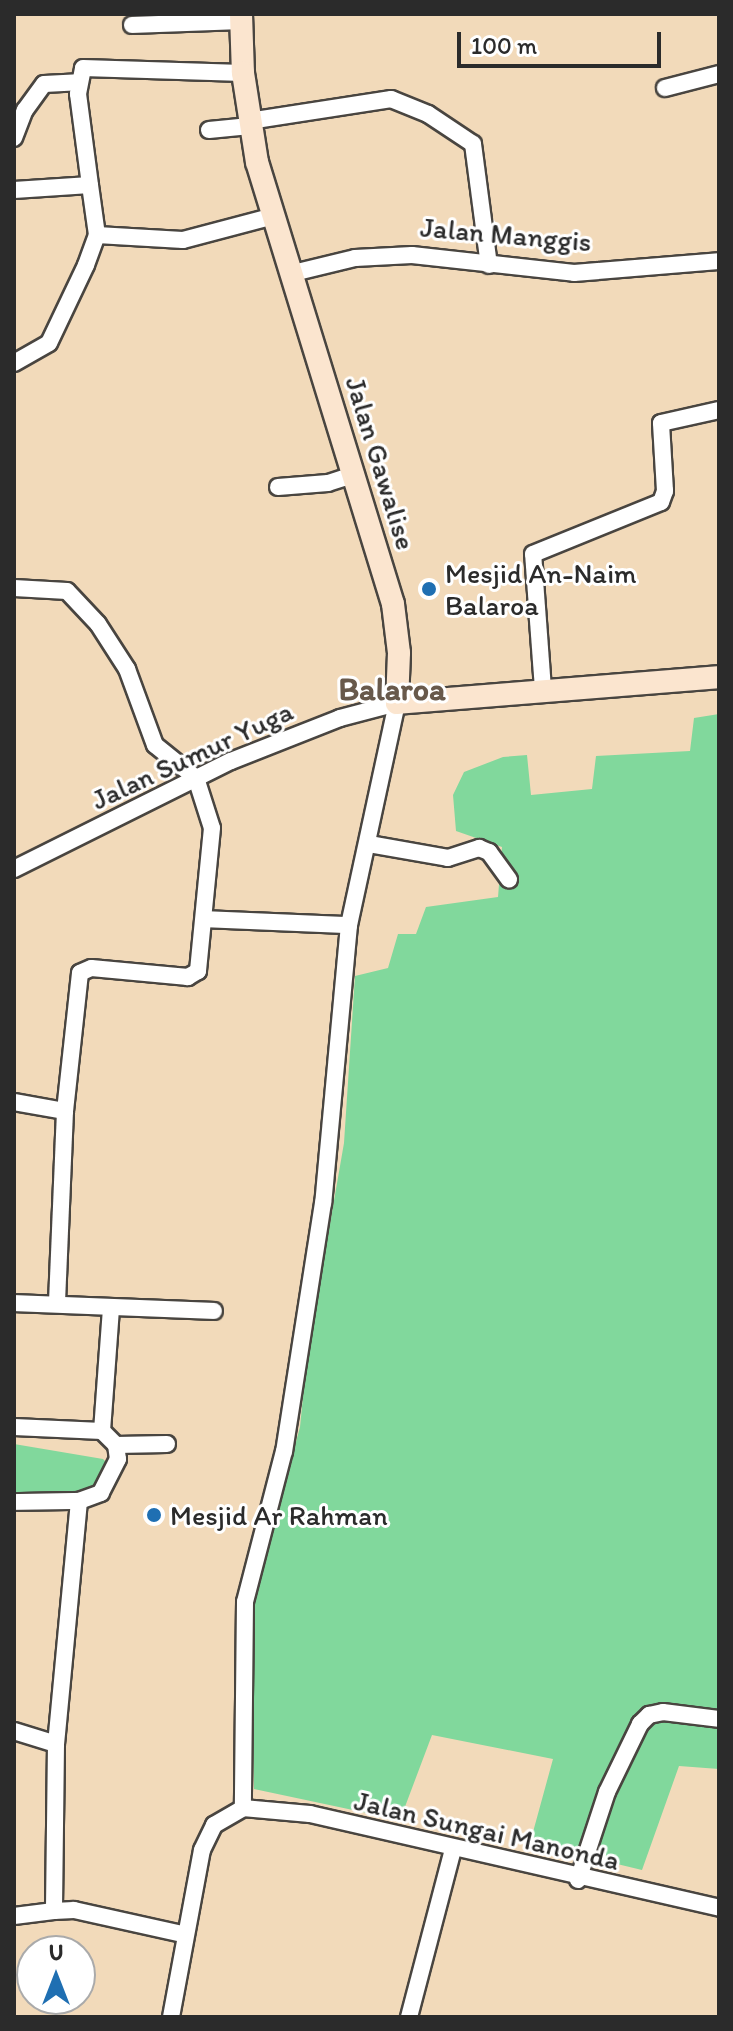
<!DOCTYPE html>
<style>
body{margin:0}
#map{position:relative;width:733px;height:2031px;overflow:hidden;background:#f2daba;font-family:Itim,sans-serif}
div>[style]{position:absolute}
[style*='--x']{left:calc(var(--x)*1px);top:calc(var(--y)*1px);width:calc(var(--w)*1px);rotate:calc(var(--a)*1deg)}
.green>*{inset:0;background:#81d89c}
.roads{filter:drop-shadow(2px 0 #494540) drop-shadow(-2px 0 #494540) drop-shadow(0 2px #494540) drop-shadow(0 -2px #494540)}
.street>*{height:16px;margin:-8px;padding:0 8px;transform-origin:8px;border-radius:8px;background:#fff}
.secondary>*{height:22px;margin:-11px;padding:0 11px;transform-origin:11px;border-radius:11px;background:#fbe5cf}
.dots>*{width:22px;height:22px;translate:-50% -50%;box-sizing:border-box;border:4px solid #fff;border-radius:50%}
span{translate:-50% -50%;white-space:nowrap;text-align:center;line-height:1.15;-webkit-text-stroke:6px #fff;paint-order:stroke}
.street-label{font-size:28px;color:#2b2b2b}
.poi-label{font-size:28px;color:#2b2b2b}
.left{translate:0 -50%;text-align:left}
.quarter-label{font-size:32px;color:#68594b;font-weight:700}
.frame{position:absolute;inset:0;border:16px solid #2b2b2b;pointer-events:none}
.north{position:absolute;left:16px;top:1935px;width:80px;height:80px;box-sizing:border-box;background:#fff;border:2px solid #aaa;border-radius:50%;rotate:0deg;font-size:22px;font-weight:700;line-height:32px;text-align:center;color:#2b2b2b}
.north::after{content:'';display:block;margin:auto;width:28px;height:36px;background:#1f6fb2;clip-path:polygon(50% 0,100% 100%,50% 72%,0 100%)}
.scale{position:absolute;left:457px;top:32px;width:204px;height:36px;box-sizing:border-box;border:4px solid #2b2b2b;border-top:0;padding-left:10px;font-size:24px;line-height:28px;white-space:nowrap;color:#2b2b2b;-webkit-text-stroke:6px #fff;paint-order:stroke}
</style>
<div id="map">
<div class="green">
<div style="clip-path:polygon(719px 714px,719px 1769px,679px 1766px,642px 1870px,530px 1843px,553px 1759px,432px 1735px,400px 1820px,254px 1789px,251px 1608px,300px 1427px,307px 1356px,344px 1143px,355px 976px,388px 968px,398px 934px,416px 934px,426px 907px,498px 897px,502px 847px,456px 831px,453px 795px,464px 772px,503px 757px,527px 755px,531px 795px,592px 789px,596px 756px,690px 751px,694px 718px)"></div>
<div style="clip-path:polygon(14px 1444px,103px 1459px,109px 1465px,91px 1492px,14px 1494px)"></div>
</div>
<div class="roads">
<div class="street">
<div style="--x:132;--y:25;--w:109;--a:-2.1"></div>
<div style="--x:665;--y:88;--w:56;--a:-14.5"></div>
<div style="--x:249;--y:121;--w:144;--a:-8.8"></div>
<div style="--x:391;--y:99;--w:40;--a:22"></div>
<div style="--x:428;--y:114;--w:54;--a:33.7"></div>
<div style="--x:473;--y:144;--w:122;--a:82.5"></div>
<div style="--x:209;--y:130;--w:41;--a:-5.6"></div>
<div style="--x:14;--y:138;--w:30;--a:-69"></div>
<div style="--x:25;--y:110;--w:32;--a:-54"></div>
<div style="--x:44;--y:84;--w:34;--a:-3"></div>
<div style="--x:14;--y:190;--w:76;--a:-3.8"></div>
<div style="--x:90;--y:185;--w:92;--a:-97.5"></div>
<div style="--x:78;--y:94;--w:26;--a:-79"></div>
<div style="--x:83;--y:68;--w:160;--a:1.8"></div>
<div style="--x:97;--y:235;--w:86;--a:3.3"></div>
<div style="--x:183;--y:240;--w:94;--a:-14.8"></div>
<div style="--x:289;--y:274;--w:68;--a:-13.6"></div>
<div style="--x:355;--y:258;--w:57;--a:-3"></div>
<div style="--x:412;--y:255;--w:163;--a:6.3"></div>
<div style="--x:574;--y:273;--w:145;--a:-4.7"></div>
<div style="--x:14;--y:363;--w:40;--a:-29.7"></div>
<div style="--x:49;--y:343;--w:86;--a:-64.6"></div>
<div style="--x:86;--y:265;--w:32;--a:-70"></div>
<div style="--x:97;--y:235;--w:50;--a:-98"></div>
<div style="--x:278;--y:487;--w:50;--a:-4.6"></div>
<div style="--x:328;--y:483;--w:29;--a:-18"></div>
<div style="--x:14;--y:588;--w:53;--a:3.2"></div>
<div style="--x:67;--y:591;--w:45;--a:46.8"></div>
<div style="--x:98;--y:624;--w:54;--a:57.2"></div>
<div style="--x:127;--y:669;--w:81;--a:69.8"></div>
<div style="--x:155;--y:745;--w:53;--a:38.8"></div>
<div style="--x:196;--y:778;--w:52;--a:72.3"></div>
<div style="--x:212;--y:828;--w:144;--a:95.6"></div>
<div style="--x:198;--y:971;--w:12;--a:149"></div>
<div style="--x:188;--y:977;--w:97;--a:-174.7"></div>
<div style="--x:91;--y:968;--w:12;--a:156"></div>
<div style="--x:80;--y:973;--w:139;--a:96.2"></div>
<div style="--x:543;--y:689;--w:135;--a:-94.2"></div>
<div style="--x:533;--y:554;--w:138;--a:-22.1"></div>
<div style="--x:661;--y:502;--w:12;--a:-70"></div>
<div style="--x:665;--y:491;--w:68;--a:-93.4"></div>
<div style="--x:661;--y:423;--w:59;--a:-12.6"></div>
<div style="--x:369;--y:844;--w:80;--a:10"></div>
<div style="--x:448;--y:858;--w:33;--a:-18"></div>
<div style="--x:479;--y:848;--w:11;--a:22"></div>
<div style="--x:489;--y:852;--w:34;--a:54"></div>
<div style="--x:14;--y:869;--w:242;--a:-26.5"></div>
<div style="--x:231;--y:761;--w:117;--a:-21.5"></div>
<div style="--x:340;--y:718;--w:59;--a:-14.7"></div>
<div style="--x:397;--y:703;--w:227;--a:102.2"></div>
<div style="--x:349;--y:925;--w:279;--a:95.3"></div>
<div style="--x:323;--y:1203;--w:251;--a:98.9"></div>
<div style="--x:284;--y:1451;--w:156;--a:104.5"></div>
<div style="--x:245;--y:1602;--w:206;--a:90.6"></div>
<div style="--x:204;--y:919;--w:145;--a:2.4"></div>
<div style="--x:14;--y:1102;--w:52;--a:10"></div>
<div style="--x:65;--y:1111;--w:193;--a:92.4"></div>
<div style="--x:14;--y:1303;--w:200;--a:2.3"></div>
<div style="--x:14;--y:1427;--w:88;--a:2.6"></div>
<div style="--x:102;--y:1431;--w:20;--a:45"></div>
<div style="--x:116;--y:1445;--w:14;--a:82"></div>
<div style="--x:118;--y:1459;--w:38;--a:117"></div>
<div style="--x:101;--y:1493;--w:23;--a:160"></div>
<div style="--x:79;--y:1501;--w:244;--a:95.4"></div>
<div style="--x:56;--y:1744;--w:167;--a:90.7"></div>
<div style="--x:54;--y:1911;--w:20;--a:-3"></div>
<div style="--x:74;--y:1910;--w:111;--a:12.5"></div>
<div style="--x:102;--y:1431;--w:124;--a:-85.8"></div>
<div style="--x:116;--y:1445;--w:51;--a:-1.1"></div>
<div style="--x:14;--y:1502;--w:65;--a:-0.9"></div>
<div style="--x:14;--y:1731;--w:44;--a:17.2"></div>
<div style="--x:578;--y:1880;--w:93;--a:-71.8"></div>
<div style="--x:607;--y:1792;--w:76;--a:-64.1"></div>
<div style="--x:640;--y:1724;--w:13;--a:-45"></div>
<div style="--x:649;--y:1715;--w:14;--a:-12"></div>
<div style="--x:663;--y:1712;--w:56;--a:7.1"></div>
<div style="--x:14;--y:1916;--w:40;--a:-7.1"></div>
<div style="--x:171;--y:2017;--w:170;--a:-79.5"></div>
<div style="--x:202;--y:1850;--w:28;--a:-64"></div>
<div style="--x:214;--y:1825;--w:34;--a:-30"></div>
<div style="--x:243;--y:1808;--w:67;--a:5.1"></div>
<div style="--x:310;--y:1814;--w:420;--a:12.9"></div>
<div style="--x:409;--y:2017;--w:174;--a:-75.3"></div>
</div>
<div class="secondary">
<div style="--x:241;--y:14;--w:59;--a:88.1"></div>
<div style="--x:243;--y:73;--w:90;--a:81.1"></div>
<div style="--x:257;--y:162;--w:462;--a:72.9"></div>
<div style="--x:393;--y:604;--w:49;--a:83"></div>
<div style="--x:399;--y:653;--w:50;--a:92.3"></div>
<div style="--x:397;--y:703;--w:323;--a:-4.6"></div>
</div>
</div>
<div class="dots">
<div style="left:429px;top:589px;background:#1f6fb2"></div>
<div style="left:154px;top:1515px;background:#1f6fb2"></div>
</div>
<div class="street-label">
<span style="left:506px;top:234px;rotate:5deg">Jalan Manggis</span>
<span style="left:381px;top:463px;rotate:73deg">Jalan Gawalise</span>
<span style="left:192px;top:755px;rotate:-25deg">Jalan Sumur Yuga</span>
<span style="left:487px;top:1830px;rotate:13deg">Jalan Sungai Manonda</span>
</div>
<div class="poi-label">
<span class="left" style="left:445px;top:589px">Mesjid An-Naim<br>Balaroa</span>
<span class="left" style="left:170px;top:1515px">Mesjid Ar Rahman</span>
</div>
<div class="quarter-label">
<span style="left:392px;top:689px">Balaroa</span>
</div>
<div class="frame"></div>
<div class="north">U</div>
<div class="scale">100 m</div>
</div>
